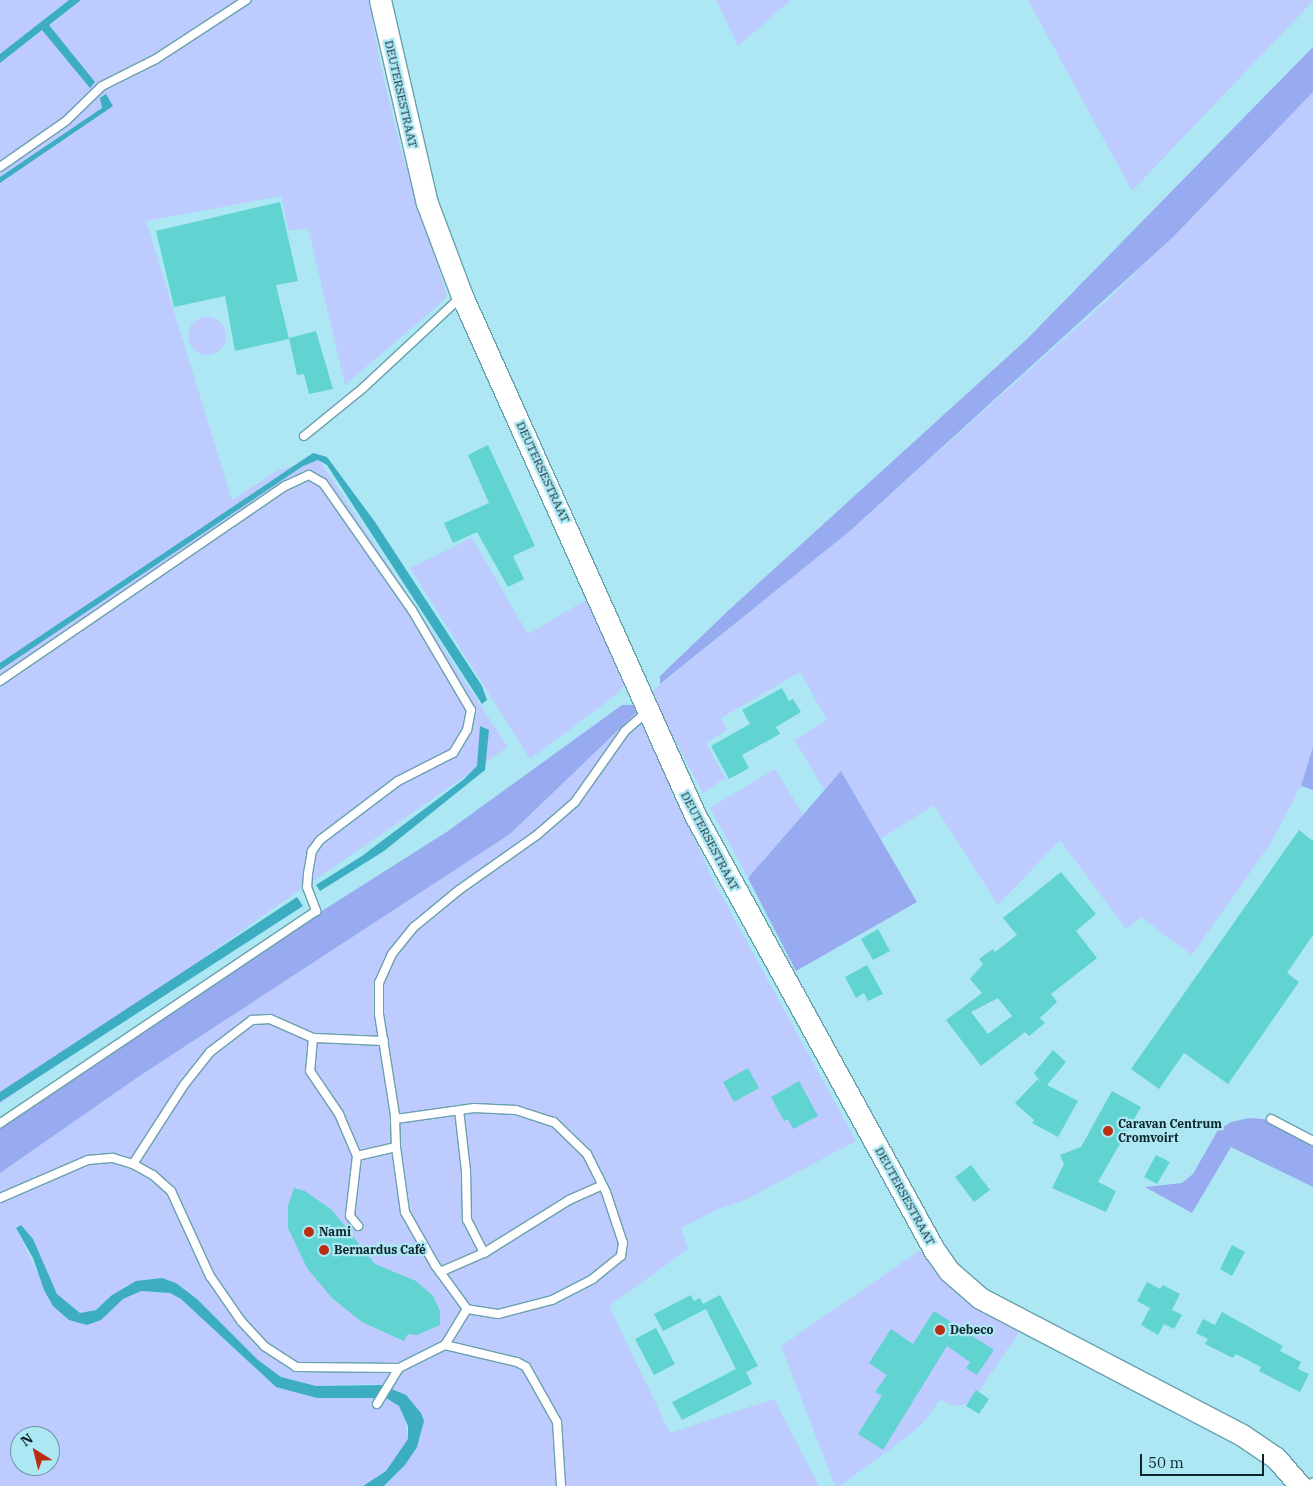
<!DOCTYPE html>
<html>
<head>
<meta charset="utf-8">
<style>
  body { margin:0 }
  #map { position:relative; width:1313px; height:1486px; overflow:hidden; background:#ade7f4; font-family:"IBM Plex Serif",serif }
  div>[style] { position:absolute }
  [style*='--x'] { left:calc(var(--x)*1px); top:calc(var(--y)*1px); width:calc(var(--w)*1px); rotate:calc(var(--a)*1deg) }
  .green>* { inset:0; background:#bdcbff }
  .round { border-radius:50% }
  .forest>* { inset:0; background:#98aaf0 }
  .water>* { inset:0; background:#3dadc2 }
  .building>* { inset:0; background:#61d3d0 }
  .roads { filter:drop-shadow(1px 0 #69a1ad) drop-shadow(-1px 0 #69a1ad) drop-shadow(0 1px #69a1ad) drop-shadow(0 -1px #69a1ad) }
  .lane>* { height:8px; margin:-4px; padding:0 4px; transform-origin:4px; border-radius:4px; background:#fff }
  .secondary>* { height:21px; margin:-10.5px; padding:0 10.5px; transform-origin:10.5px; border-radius:10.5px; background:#fff }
  .dots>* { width:14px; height:14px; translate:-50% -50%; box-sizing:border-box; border:2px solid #ade7f4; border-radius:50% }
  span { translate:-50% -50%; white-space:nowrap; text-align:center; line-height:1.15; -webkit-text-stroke:4.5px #ade7f4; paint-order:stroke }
  .street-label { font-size:12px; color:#0d252a }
  .poi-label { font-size:12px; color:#0d252a; font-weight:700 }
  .left { translate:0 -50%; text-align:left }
  .north { position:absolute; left:10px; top:1426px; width:50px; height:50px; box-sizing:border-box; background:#ade7f4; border:1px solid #6d99a3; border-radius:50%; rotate:324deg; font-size:14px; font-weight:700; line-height:20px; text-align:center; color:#0d252a }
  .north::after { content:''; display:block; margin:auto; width:18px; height:22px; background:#b92d12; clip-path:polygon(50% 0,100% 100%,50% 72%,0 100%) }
  .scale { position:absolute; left:1140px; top:1454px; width:124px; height:22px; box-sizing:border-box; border:2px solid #0d252a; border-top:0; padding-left:6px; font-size:15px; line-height:18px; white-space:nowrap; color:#0d252a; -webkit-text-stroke:4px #ade7f4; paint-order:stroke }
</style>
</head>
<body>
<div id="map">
  <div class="green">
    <i style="clip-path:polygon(0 0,69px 0,0 54px)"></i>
    <i style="clip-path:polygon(81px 0,369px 0,380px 63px,401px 150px,447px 295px,441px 303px,345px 385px,308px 228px,289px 231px,281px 196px,146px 221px,232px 500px,277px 471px,318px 458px,508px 747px,258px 919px,0 1104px,0 63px)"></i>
    <i style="clip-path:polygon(716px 0,791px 0,738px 46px)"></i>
    <i style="clip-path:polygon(1028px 0,1313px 0,1313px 1px,1132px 191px)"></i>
    <i style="clip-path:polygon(1313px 92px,1313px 747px,1301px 786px,1270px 844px,1192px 955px,1141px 917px,1126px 929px,1060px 840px,998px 905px,934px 805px,880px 839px,841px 771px,824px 790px,795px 740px,827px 720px,800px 672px,721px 718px,727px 730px,706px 743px,725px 778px,703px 793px,650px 693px,850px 531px,1112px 296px)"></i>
    <i class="round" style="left:188px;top:317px;width:38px;height:38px"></i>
    <i style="clip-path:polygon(472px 538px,528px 634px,586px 600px,622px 679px,624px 686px,618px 693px,530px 759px,410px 568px)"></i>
    <i style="clip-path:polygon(evenodd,638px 711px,712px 878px,856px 1141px,745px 1200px,716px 1210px,681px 1228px,688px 1249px,609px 1306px,670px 1433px,774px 1399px,819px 1486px,384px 1486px,394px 1478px,421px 1436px,393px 1388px,371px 1384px,316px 1386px,281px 1377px,258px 1360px,197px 1299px,176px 1283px,162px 1278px,127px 1285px,96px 1310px,80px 1313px,57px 1294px,33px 1239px,21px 1225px,16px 1228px,53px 1306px,101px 1320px,123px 1299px,141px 1291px,170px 1293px,181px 1299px,276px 1387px,386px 1398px,399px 1406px,404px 1415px,408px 1439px,386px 1471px,363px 1486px,0 1486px,0 1173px,141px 1075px,510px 834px,638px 711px,20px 1436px,50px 1436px,50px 1466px,20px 1466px,20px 1436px)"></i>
    <i style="clip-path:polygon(775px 769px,803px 814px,748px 878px,710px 808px)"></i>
    <i style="clip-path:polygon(919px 1251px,924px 1253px,960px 1298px,1020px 1331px,977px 1394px,966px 1404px,955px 1406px,940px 1400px,923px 1423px,905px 1438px,840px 1486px,835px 1486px,781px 1346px)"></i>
  </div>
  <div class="forest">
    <i style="clip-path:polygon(1313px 47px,1313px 92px,1173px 237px,850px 531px,660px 684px,660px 676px,730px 609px,1027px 339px)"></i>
    <i style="clip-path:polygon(622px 705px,633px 705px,638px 711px,510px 834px,141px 1075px,0 1173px,0 1128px,281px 937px,448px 831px)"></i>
    <i style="clip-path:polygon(1313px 747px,1313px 790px,1301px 786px)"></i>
    <i style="clip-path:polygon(841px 771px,917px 902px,796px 971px,748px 878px)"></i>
    <i style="clip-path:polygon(1249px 1118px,1264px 1119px,1313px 1144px,1313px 1187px,1231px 1147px,1192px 1213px,1145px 1187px,1182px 1183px,1193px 1174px,1218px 1130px,1231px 1122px)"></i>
  </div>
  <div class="water">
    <i style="clip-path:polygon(69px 0,81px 0,49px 25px,95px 82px,90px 88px,42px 30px,0 63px,0 54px)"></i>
    <i style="clip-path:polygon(106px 94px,113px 106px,0 183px,0 177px,102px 108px,100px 98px)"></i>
    <i style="clip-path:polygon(313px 453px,327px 457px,375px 522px,482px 686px,487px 700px,482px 704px,327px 465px,318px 460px,303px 466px,0 670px,0 663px)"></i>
    <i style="clip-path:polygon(480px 726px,489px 730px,485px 770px,384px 851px,320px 891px,316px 885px,362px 856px,463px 780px,477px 766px)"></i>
    <i style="clip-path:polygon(297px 897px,303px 906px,0 1102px,0 1092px)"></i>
    <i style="clip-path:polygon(21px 1225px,33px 1239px,57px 1294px,80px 1313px,96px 1310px,112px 1295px,136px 1281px,162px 1278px,176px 1283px,197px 1299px,258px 1360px,281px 1377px,316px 1386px,382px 1385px,406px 1395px,421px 1413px,424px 1421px,417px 1447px,405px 1465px,384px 1486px,363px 1486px,386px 1471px,408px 1439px,408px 1426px,399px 1406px,386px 1398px,317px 1398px,276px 1387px,181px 1299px,170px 1293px,141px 1291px,123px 1299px,101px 1320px,87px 1325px,69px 1320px,53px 1306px,44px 1290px,33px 1258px,16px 1228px)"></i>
  </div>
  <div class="building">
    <i style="clip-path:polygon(280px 202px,298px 281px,276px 285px,289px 339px,235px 351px,225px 296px,174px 307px,156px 231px)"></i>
    <i style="clip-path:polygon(316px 331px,333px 389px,309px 394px,304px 374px,297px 375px,289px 338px)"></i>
    <i style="clip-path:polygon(488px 445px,535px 546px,513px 556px,524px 579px,508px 587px,477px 532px,453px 543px,444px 523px,489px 503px,468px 455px)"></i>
    <i style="clip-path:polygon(782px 688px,789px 701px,793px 699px,801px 712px,776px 727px,780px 734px,742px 755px,749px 768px,729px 779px,711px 746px,750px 724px,742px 710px)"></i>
    <i style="clip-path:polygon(1299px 830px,1313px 841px,1313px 935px,1287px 973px,1299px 982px,1228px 1084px,1184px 1053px,1159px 1089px,1131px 1069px)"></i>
    <i style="clip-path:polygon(evenodd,1061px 872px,1096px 914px,1076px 931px,1097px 958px,1051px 994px,1057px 1002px,1040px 1018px,1045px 1023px,1029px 1036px,1025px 1032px,981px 1066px,946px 1020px,982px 993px,970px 979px,983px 964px,979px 959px,993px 949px,995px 952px,1017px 935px,1003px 918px,1061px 872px,998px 998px,1012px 1016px,988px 1034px,971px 1012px,998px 998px)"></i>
    <i style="clip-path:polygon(878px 929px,890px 951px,873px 960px,861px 939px)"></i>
    <i style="clip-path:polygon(867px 965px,883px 994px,868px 1001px,864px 993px,856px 998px,845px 977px)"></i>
    <i style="clip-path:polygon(1053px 1050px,1066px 1062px,1047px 1085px,1078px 1101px,1058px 1137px,1032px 1123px,1034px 1120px,1015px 1103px,1037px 1080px,1040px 1081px,1034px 1073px)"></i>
    <i style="clip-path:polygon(748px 1068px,759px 1088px,734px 1102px,723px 1082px)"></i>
    <i style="clip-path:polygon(799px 1081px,818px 1116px,793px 1129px,788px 1119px,784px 1121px,771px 1097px)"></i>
    <i style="clip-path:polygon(1112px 1091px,1141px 1107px,1098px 1182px,1116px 1191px,1106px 1212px,1052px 1188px,1064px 1164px,1060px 1155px,1081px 1147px)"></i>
    <i style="clip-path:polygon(1156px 1155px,1170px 1162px,1157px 1184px,1144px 1177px)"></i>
    <i style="clip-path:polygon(971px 1165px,990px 1190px,974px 1202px,955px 1177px)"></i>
    <i style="clip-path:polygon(294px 1188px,305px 1191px,332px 1210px,375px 1264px,416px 1281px,433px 1296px,440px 1311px,440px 1325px,417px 1335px,408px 1334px,404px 1341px,362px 1322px,333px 1299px,307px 1268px,288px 1228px,288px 1206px)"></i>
    <i style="clip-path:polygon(1232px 1245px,1245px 1252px,1232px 1276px,1220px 1269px)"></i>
    <i style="clip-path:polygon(1147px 1282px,1160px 1289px,1163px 1285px,1180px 1294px,1172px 1310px,1182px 1315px,1174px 1329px,1164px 1324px,1158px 1335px,1141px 1325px,1150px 1308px,1137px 1301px)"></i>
    <i style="clip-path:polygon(691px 1295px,694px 1301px,700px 1298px,703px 1304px,720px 1295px,758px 1366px,746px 1372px,752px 1384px,682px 1420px,672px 1402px,736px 1369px,706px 1309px,663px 1331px,654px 1314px)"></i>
    <i style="clip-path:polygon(934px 1311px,994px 1350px,977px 1375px,966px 1368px,970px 1362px,947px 1346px,883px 1450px,858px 1434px,882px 1396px,875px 1392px,887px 1375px,869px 1363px,891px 1329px,913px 1344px)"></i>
    <i style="clip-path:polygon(1222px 1312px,1283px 1346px,1280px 1351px,1301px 1362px,1298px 1369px,1309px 1374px,1300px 1392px,1259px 1371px,1261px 1367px,1236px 1354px,1233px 1358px,1205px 1344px,1208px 1339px,1196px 1333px,1203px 1319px,1215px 1325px)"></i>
    <i style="clip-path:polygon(656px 1328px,675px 1364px,654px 1375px,635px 1339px)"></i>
    <i style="clip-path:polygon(976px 1390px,989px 1399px,979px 1414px,966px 1406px)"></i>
  </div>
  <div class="roads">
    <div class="lane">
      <i style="--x:0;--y:167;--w:80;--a:-34.9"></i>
      <i style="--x:66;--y:121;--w:50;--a:-44.2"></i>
      <i style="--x:102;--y:86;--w:60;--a:-26.6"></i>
      <i style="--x:156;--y:59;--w:108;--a:-33.2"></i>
      <i style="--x:304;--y:436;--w:76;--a:-39.1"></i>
      <i style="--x:363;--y:388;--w:134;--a:-42.9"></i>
      <i style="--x:0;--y:681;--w:345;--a:-34.4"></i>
      <i style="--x:285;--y:486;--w:26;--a:-25"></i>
      <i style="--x:309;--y:475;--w:16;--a:30"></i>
      <i style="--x:323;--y:483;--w:155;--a:55"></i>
      <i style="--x:412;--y:610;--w:116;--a:59.5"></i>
      <i style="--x:471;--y:710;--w:20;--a:101"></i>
      <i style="--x:467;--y:730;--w:27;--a:121"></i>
      <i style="--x:453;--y:753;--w:62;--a:153"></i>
      <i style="--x:398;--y:781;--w:98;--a:142.9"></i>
      <i style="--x:320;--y:840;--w:14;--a:126"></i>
      <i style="--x:312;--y:851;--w:23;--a:100"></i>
      <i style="--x:308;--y:874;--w:13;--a:94"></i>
      <i style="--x:307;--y:887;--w:26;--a:69"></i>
      <i style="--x:316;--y:911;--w:381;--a:146.1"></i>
      <i style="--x:313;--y:1038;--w:33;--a:95"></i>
      <i style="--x:310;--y:1071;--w:52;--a:56"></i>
      <i style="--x:339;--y:1114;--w:46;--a:66.8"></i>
      <i style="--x:357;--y:1156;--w:40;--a:-13"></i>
      <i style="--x:396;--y:1119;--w:79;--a:-8"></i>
      <i style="--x:474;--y:1108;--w:42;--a:2.7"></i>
      <i style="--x:516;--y:1110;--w:40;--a:18"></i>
      <i style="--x:554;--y:1122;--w:46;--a:44.1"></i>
      <i style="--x:587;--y:1154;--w:42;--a:63.4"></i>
      <i style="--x:606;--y:1192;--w:54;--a:71.6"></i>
      <i style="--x:623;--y:1243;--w:13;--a:99"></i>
      <i style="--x:621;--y:1256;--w:36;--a:141"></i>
      <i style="--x:593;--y:1279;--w:46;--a:152.9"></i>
      <i style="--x:552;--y:1300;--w:56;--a:165.5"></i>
      <i style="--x:498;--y:1314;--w:31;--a:-171"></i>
      <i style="--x:467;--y:1309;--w:54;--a:-126"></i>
      <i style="--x:435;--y:1265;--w:61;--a:-119.5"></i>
      <i style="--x:405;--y:1212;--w:66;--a:-97.9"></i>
      <i style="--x:396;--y:1147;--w:32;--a:-92"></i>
      <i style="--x:395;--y:1115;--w:102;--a:-99"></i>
      <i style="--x:379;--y:1014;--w:31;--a:-90"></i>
      <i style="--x:379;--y:983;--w:32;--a:-66"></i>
      <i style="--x:392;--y:954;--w:35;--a:-51"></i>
      <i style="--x:414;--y:927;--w:58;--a:-39.4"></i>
      <i style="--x:459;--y:890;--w:95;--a:-35.2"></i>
      <i style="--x:537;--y:835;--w:50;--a:-41"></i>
      <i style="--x:575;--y:802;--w:87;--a:-54.8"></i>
      <i style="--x:625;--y:731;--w:28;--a:-41"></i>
      <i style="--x:1271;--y:1119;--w:47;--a:27.6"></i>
      <i style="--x:357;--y:1156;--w:60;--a:96.7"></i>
      <i style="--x:350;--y:1216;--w:13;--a:51"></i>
      <i style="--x:133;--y:1164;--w:94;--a:-57.2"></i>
      <i style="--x:184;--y:1085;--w:42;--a:-51.8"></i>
      <i style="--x:210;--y:1052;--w:53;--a:-37.3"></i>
      <i style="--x:252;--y:1020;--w:18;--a:-3"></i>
      <i style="--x:270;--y:1019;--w:47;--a:23.8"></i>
      <i style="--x:313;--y:1038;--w:71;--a:2.4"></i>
      <i style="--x:0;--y:1198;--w:96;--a:-23.4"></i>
      <i style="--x:88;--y:1160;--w:25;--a:-5"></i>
      <i style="--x:113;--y:1158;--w:21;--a:17"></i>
      <i style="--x:133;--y:1164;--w:23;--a:29"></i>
      <i style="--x:153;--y:1175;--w:24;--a:42"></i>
      <i style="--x:171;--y:1191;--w:94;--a:65.4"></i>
      <i style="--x:210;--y:1276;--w:55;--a:55.4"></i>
      <i style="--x:241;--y:1321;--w:34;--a:47"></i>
      <i style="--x:264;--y:1346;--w:38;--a:33"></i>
      <i style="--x:296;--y:1367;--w:103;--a:0.6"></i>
      <i style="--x:399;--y:1368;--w:51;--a:-26.6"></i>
      <i style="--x:445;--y:1345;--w:74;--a:13.3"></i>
      <i style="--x:517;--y:1362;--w:10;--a:29"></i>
      <i style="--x:526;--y:1367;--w:63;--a:60.6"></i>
      <i style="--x:557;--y:1422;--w:64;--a:86.4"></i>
      <i style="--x:484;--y:1253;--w:100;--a:-31.9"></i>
      <i style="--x:569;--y:1200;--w:36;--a:-24"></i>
      <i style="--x:440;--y:1272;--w:48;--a:-23.4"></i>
      <i style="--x:484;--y:1253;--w:37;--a:-117"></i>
      <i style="--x:467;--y:1220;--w:49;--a:-91.2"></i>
      <i style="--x:466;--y:1171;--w:61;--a:-96.5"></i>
      <i style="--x:445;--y:1345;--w:42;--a:-58.6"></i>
      <i style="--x:377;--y:1404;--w:42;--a:-58.6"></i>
      <i style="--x:1311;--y:1486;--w:4;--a:-63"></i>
    </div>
    <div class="secondary">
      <i style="--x:380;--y:0;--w:208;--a:77"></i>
      <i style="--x:427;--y:203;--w:99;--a:69.4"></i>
      <i style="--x:462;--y:296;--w:569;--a:65.82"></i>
      <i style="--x:695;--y:815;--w:498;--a:61.2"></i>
      <i style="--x:935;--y:1251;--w:24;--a:55"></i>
      <i style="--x:949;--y:1271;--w:41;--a:41.1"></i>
      <i style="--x:980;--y:1298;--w:296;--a:27.6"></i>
      <i style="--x:1242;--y:1435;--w:41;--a:34.1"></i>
      <i style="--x:1276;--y:1458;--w:37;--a:49"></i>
    </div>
  </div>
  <div class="dots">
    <i style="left:1108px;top:1131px;background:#b92d12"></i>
    <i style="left:309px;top:1232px;background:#b92d12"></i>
    <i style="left:324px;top:1250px;background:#b92d12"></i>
    <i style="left:940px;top:1330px;background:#b92d12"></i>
  </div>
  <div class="street-label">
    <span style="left:401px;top:94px;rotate:77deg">DEUTERSESTRAAT</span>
    <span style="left:543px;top:472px;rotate:65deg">DEUTERSESTRAAT</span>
    <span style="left:710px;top:841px;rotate:62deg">DEUTERSESTRAAT</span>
    <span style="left:905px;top:1196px;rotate:61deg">DEUTERSESTRAAT</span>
  </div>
  <div class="poi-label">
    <span class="left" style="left:1118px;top:1131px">Caravan Centrum<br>Cromvoirt</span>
    <span class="left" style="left:319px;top:1232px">Nami</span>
    <span class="left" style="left:334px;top:1250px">Bernardus Café</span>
    <span class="left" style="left:950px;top:1330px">Debeco</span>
  </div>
  <div class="north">N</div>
  <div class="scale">50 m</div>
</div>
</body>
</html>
